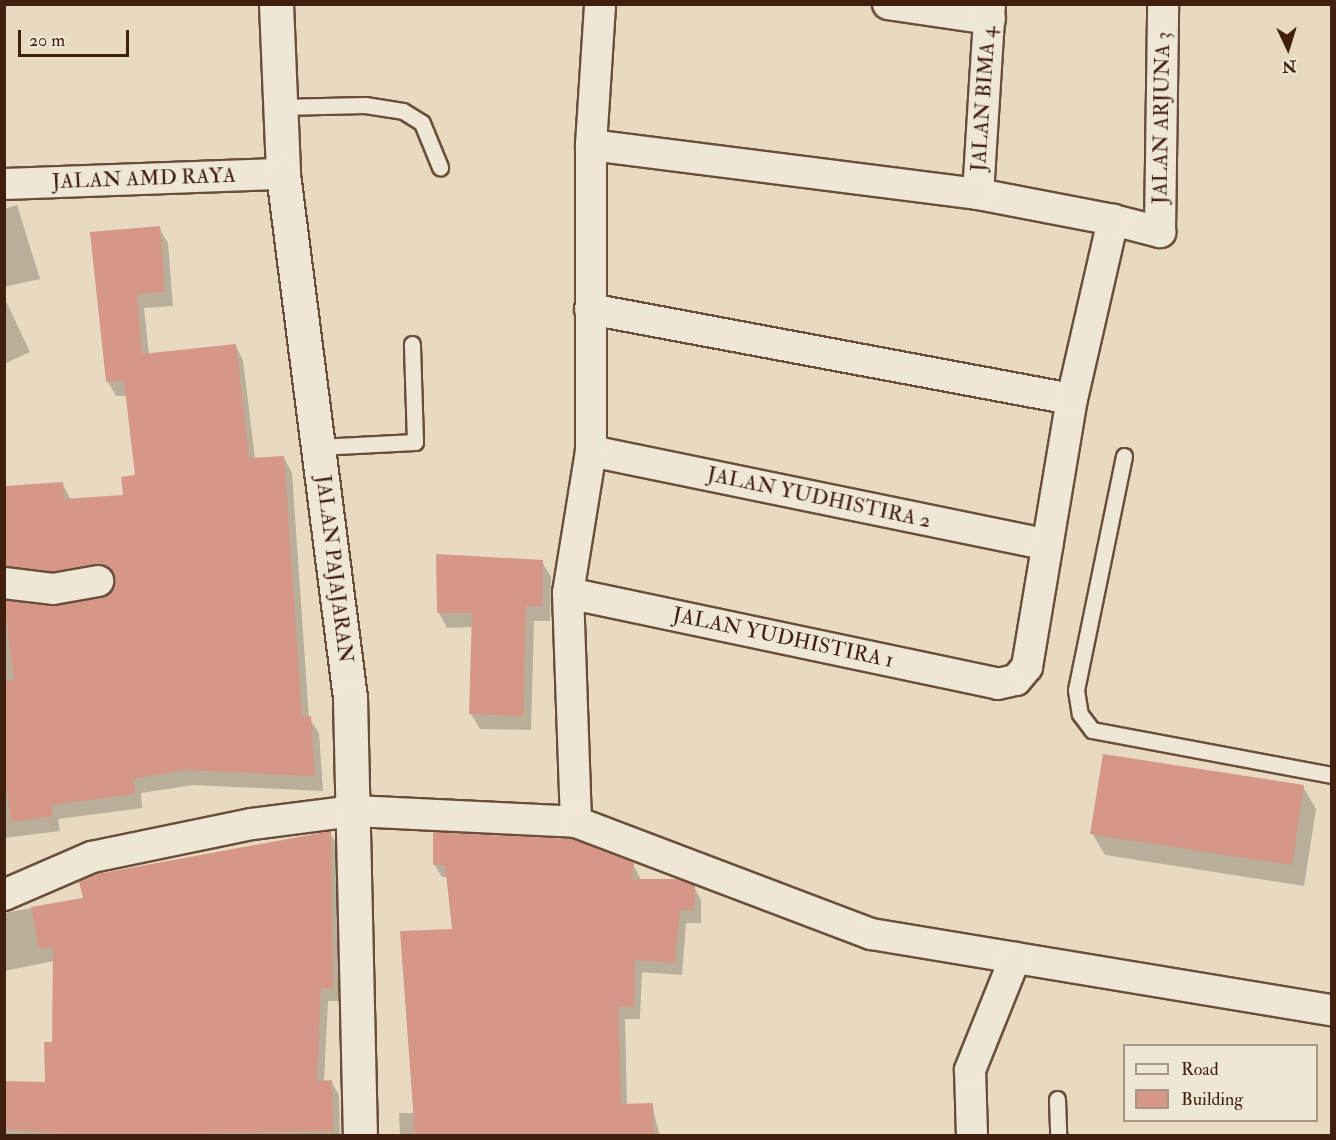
<!DOCTYPE html>
<html>
<head>
<meta charset="utf-8">
<style>
  body { margin:0 }
  #map { position:relative; width:1336px; height:1140px; overflow:hidden; background:#e7dac0; font-family:"IM FELL Double Pica",serif }
  div>[style] { position:absolute }
  [style*='--x'] { left:calc(var(--x)*1px); top:calc(var(--y)*1px); width:calc(var(--w)*1px); rotate:calc(var(--a)*1deg) }
  .shadow>* { inset:0; background:#0003 }
  .building>* { inset:0; background:#d69688 }
  .roads { filter:drop-shadow(2px 0 #6a4e3b) drop-shadow(-2px 0 #6a4e3b) drop-shadow(0 2px #6a4e3b) drop-shadow(0 -2px #6a4e3b) }
  .lane>* { height:15px; margin:-7.5px; padding:0 7.5px; transform-origin:7.5px; border-radius:7.5px; background:#efe7d6 }
  .street>* { height:30px; margin:-15px; padding:0 15px; transform-origin:15px; border-radius:15px; background:#efe7d6 }
  .secondary>* { height:33px; margin:-16.5px; padding:0 16.5px; transform-origin:16.5px; border-radius:16.5px; background:#efe7d6 }
  span { translate:-50% -50%; white-space:nowrap; text-align:center; line-height:1.15; -webkit-text-stroke:4.5px #efe7d6; paint-order:stroke }
  .street-label { font-size:21px; color:#401f0f }
  .frame { position:absolute; inset:0; border:6px solid #401f0f; pointer-events:none }
  .legend { position:absolute; left:1123px; top:1044px; width:195px; height:78px; box-sizing:border-box; background:#efe7d6; border:2px solid #a99786; margin:0; padding:8px 10px; list-style:none; font-size:18px; color:#401f0f }
  .legend li { display:flex; align-items:center; gap:12px; height:30px }
  .legend b { width:30px; border:2px solid #a99786 }
  .north { position:absolute; left:1258px; top:18px; width:60px; height:60px; -webkit-text-stroke:4px #efe7d6; paint-order:stroke; rotate:176deg; font-size:16px; font-weight:700; line-height:24px; text-align:center; color:#401f0f }
  .north::after { content:''; display:block; margin:auto; width:21px; height:27px; background:#401f0f; clip-path:polygon(50% 0,100% 100%,50% 72%,0 100%) }
  .scale { position:absolute; left:18px; top:30px; width:111px; height:27px; box-sizing:border-box; border:3px solid #401f0f; border-top:0; padding-left:8px; font-size:18px; line-height:21px; white-space:nowrap; color:#401f0f; -webkit-text-stroke:4px #efe7d6; paint-order:stroke }
</style>
</head>
<body>
<div id="map">
  <div class="shadow">
    <i style="clip-path:polygon(17px 205px,40px 279px,4px 287px,4px 209px)"></i>
    <i style="clip-path:polygon(159px 228px,168px 243px,173px 306px,144px 308px,149px 355px,235px 345px,243px 360px,255px 459px,284px 458px,292px 473px,309px 718px,319px 733px,323px 791px,193px 785px,141px 793px,142px 808px,58px 819px,60px 831px,4px 838px,4px 602px,51px 608px,102px 599px,116px 587px,113px 580px,62px 586px,4px 583px,4px 487px,62px 483px,71px 500px,124px 496px,136px 477px,127px 396px,116px 396px,108px 382px,92px 233px)"></i>
    <i style="clip-path:polygon(4px 297px,30px 352px,4px 364px)"></i>
    <i style="clip-path:polygon(542px 562px,551px 577px,550px 621px,534px 621px,531px 730px,480px 729px,471px 714px,473px 627px,447px 628px,439px 613px)"></i>
    <i style="clip-path:polygon(1303px 787px,1316px 809px,1304px 886px,1105px 855px,1092px 833px)"></i>
    <i style="clip-path:polygon(330px 833px,338px 846px,340px 1001px,328px 1001px,324px 1082px,331px 1082px,339px 1095px,340px 1136px,4px 1136px,4px 1082px,46px 1084px,54px 1043px,54px 961px,4px 971px,4px 913px,85px 899px)"></i>
    <i style="clip-path:polygon(434px 864px,633px 864px,641px 880px,694px 887px,701px 900px,701px 923px,686px 923px,682px 975px,642px 972px,640px 1019px,625px 1019px,627px 1106px,652px 1105px,660px 1136px,400px 1136px,399px 1113px,415px 1113px,453px 930px,448px 877px,442px 877px)"></i>
  </div>
  <div class="building">
    <i style="clip-path:polygon(160px 226px,165px 292px,137px 294px,142px 354px,236px 344px,249px 458px,284px 456px,302px 717px,311px 716px,315px 776px,184px 770px,133px 779px,135px 794px,51px 805px,53px 816px,12px 822px,4px 777px,4px 681px,14px 680px,4px 600px,51px 606px,101px 598px,110px 594px,115px 579px,103px 565px,53px 572px,4px 566px,4px 486px,63px 482px,64px 499px,123px 495px,121px 477px,135px 475px,124px 381px,106px 382px,90px 232px)"></i>
    <i style="clip-path:polygon(436px 554px,543px 560px,542px 606px,526px 606px,523px 716px,469px 714px,472px 613px,437px 613px)"></i>
    <i style="clip-path:polygon(1103px 754px,1304px 785px,1292px 865px,1090px 834px)"></i>
    <i style="clip-path:polygon(331px 831px,333px 988px,321px 988px,317px 1081px,332px 1080px,333px 1131px,86px 1136px,4px 1129px,4px 1081px,45px 1082px,44px 1042px,52px 1042px,53px 947px,39px 949px,31px 907px,83px 898px,79px 882px,97px 874px)"></i>
    <i style="clip-path:polygon(433px 832px,572px 839px,634px 863px,632px 879px,678px 879px,695px 885px,694px 910px,680px 910px,675px 963px,635px 960px,634px 1007px,618px 1006px,621px 1104px,653px 1103px,654px 1136px,415px 1136px,400px 931px,452px 929px,445px 865px,433px 865px)"></i>
  </div>
  <div class="roads">
    <div class="lane">
      <i style="--x:280;--y:107;--w:85;--a:-1.3"></i>
      <i style="--x:365;--y:105;--w:38;--a:9"></i>
      <i style="--x:403;--y:111;--w:22;--a:32"></i>
      <i style="--x:422;--y:123;--w:48;--a:67.8"></i>
      <i style="--x:318;--y:447;--w:97;--a:-3"></i>
      <i style="--x:415;--y:442;--w:98;--a:-91.8"></i>
      <i style="--x:1124;--y:456;--w:239;--a:101.6"></i>
      <i style="--x:1076;--y:690;--w:24;--a:81"></i>
      <i style="--x:1080;--y:714;--w:20;--a:53"></i>
      <i style="--x:1092;--y:730;--w:244;--a:10.6"></i>
      <i style="--x:1057;--y:1099;--w:37;--a:88"></i>
    </div>
    <div class="street">
      <i style="--x:888;--y:4;--w:103;--a:8.4"></i>
      <i style="--x:4;--y:184;--w:279;--a:-2.1"></i>
      <i style="--x:978;--y:194;--w:190;--a:-86.4"></i>
      <i style="--x:1113;--y:220;--w:49;--a:14.3"></i>
      <i style="--x:1160;--y:232;--w:228;--a:-89.2"></i>
      <i style="--x:590;--y:309;--w:490;--a:10.6"></i>
      <i style="--x:591;--y:451;--w:466;--a:11.6"></i>
      <i style="--x:4;--y:583;--w:49;--a:7"></i>
      <i style="--x:53;--y:589;--w:46;--a:-10.1"></i>
      <i style="--x:568;--y:593;--w:440;--a:11.9"></i>
      <i style="--x:998;--y:684;--w:18;--a:-13"></i>
      <i style="--x:1016;--y:680;--w:17;--a:-50"></i>
      <i style="--x:1027;--y:667;--w:272;--a:-80.5"></i>
      <i style="--x:1072;--y:399;--w:184;--a:-77.1"></i>
      <i style="--x:1113;--y:220;--w:137;--a:-169.1"></i>
      <i style="--x:978;--y:194;--w:390;--a:-172.8"></i>
      <i style="--x:576;--y:822;--w:229;--a:-92"></i>
      <i style="--x:568;--y:593;--w:144;--a:-80.8"></i>
      <i style="--x:591;--y:451;--w:306;--a:-90"></i>
      <i style="--x:591;--y:145;--w:141;--a:-86.3"></i>
      <i style="--x:4;--y:895;--w:96;--a:-23.4"></i>
      <i style="--x:92;--y:857;--w:163;--a:-11.7"></i>
      <i style="--x:252;--y:824;--w:103;--a:-7.3"></i>
      <i style="--x:354;--y:811;--w:222;--a:2.8"></i>
      <i style="--x:576;--y:822;--w:316;--a:20.8"></i>
      <i style="--x:871;--y:934;--w:467;--a:9.4"></i>
      <i style="--x:972;--y:1136;--w:66;--a:-91.7"></i>
      <i style="--x:970;--y:1070;--w:121;--a:-68.1"></i>
    </div>
    <div class="secondary">
      <i style="--x:276;--y:4;--w:170;--a:87.6"></i>
      <i style="--x:283;--y:174;--w:528;--a:82.71"></i>
      <i style="--x:350;--y:698;--w:438;--a:88.7"></i>
    </div>
  </div>
  <div class="street-label">
    <span style="left:984px;top:99px;rotate:-86deg">JALAN BIMA 4</span>
    <span style="left:1162px;top:118px;rotate:-89deg">JALAN ARJUNA 3</span>
    <span style="left:144px;top:179px;rotate:-2deg">JALAN AMD RAYA</span>
    <span style="left:819px;top:498px;rotate:12deg">JALAN YUDHISTIRA 2</span>
    <span style="left:334px;top:569px;rotate:83deg">JALAN PAJAJARAN</span>
    <span style="left:783px;top:638px;rotate:12deg">JALAN YUDHISTIRA 1</span>
  </div>
  <div class="frame"></div>
  <ul class="legend">
  <li><b style="height:8px;background:#efe7d6"></b>Road</li>
  <li><b style="height:16px;background:#d69688"></b>Building</li>
  </ul>
  <div class="north">N</div>
  <div class="scale">20 m</div>
</div>
</body>
</html>
